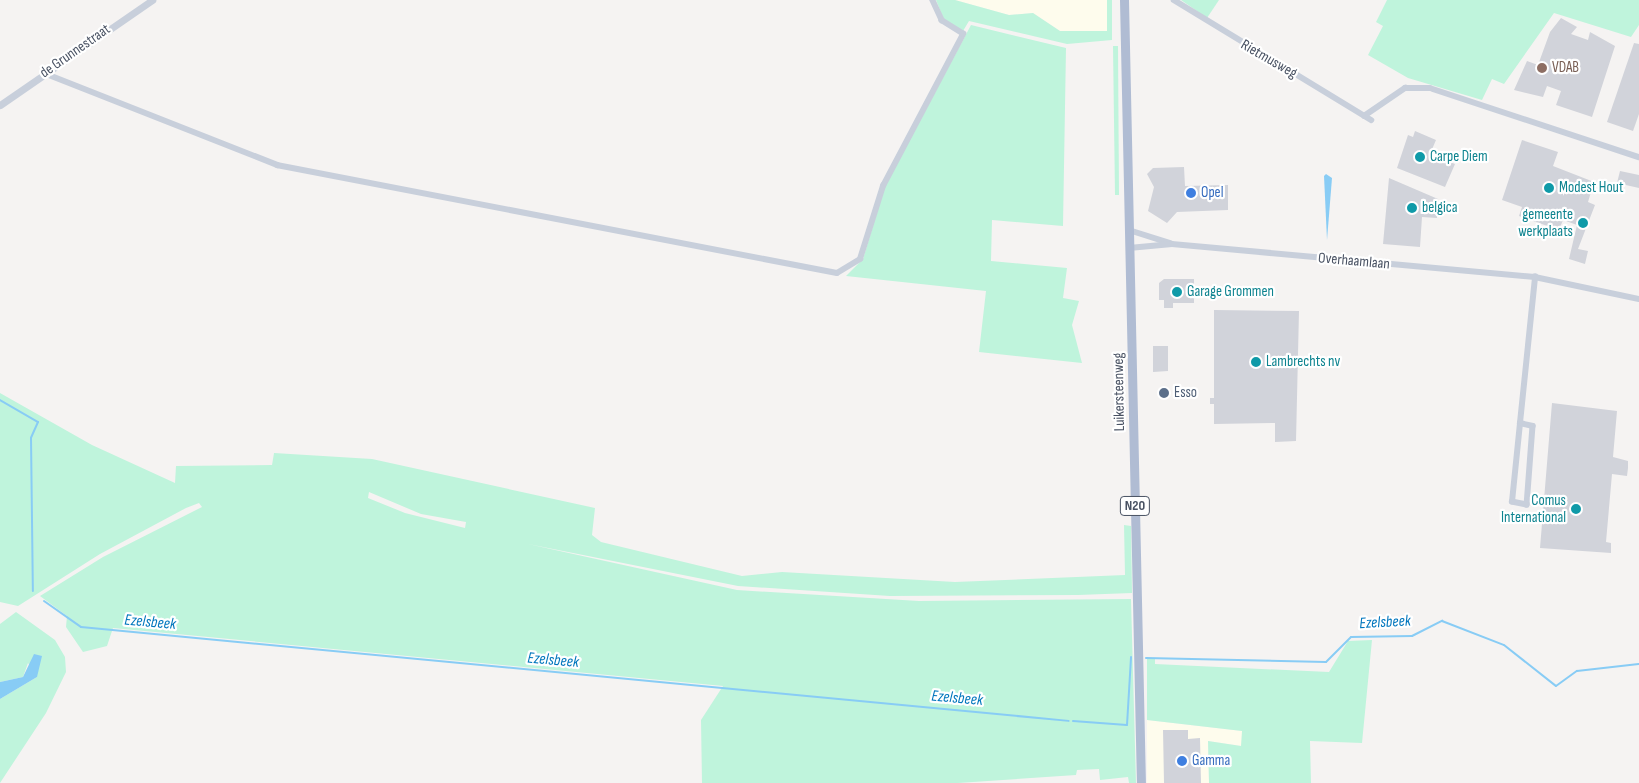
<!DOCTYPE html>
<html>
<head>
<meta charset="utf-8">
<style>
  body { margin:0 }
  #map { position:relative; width:1639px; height:783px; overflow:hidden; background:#f5f3f2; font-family:"Sofia Sans Condensed",sans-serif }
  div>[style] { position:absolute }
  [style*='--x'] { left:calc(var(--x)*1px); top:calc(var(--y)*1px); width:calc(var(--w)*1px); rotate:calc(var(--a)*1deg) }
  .commercial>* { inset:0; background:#fefced }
  .green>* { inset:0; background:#bff4dc }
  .water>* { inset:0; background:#88ccf5 }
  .stream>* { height:2px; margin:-1px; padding:0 1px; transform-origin:1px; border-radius:1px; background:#88ccf5 }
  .building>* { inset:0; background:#d1d3da }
  .minor>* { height:5.5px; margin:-2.75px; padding:0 2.75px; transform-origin:2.75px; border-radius:2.75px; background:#c8cfdb }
  .tertiary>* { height:7px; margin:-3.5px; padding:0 3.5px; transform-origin:3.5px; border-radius:3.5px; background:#c8cfdb }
  .primary>* { height:9px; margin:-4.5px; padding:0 4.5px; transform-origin:4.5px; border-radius:4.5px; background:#b0bcd3 }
  .dots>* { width:14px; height:14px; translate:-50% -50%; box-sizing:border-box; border:2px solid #fff; border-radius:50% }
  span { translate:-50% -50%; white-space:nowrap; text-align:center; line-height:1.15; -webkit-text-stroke:4.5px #fff; paint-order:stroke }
  .shield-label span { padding:1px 4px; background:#fff; border:1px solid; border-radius:4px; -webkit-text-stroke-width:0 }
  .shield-label { font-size:14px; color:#485162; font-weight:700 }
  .street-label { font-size:15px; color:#485162 }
  .education-label { font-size:15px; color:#785e54 }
  .left { translate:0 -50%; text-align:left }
  .culture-label { font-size:15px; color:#0d838f }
  .right { translate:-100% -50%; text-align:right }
  .shop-label { font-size:15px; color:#366cbe }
  .service-label { font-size:15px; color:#4e5e75 }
  .water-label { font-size:16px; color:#0076bd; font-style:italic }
</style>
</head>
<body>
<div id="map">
  <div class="commercial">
    <i style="clip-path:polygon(955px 0,1107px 0,1107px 31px,1060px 31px,1033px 13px,1009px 15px)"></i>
    <i style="clip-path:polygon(1147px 720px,1242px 731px,1242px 746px,1208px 741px,1209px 783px,1147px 783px)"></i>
  </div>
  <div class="green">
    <i style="clip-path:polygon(936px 0,955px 0,1009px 15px,1033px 13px,1060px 31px,1107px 31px,1107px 0,1112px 0,1112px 40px,1067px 44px,969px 21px,963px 31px,944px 20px)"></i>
    <i style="clip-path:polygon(1181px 0,1219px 0,1207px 18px)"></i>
    <i style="clip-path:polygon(1387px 0,1639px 0,1639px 25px,1631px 37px,1554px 13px,1504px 84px,1492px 79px,1482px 100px,1408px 78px,1368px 55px,1383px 26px,1376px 22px)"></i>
    <i style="clip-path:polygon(971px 25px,1066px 48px,1063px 226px,992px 220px,991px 261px,1067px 268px,1063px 298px,1079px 301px,1072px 325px,1082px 363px,979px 352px,986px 291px,846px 276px,863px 259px,885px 186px)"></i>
    <i style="clip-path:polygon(1113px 46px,1118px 46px,1119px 195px,1115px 195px)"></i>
    <i style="clip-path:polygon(evenodd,0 393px,92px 445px,175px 483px,176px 466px,272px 465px,274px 453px,372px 459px,595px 508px,592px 535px,601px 542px,742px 576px,782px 572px,955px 582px,1125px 575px,1124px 525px,1131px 526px,1132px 593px,1078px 595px,890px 596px,738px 586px,528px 544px,737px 590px,919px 601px,1131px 599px,1136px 783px,1129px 783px,1128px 777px,1100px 780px,1099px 769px,1077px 770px,1076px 775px,958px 783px,702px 783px,701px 720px,723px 686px,113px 628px,107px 646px,83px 652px,66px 627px,67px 616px,40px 596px,103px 557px,202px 507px,199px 503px,186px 508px,100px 554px,18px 606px,0 602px,0 393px,369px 492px,421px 514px,466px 522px,465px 528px,405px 513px,368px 498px,369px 492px)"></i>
    <i style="clip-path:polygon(16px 612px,55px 640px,65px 657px,66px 672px,46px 713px,0 783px,0 699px,37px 677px,28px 663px,23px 677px,0 682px,0 624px)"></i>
    <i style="clip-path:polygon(1372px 640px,1362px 743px,1310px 741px,1311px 783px,1209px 783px,1208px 741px,1241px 746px,1242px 731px,1147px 720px,1147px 659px,1155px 659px,1155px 664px,1329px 672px,1348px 641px)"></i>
  </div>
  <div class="water">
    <i style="clip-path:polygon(1326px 174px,1332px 178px,1327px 240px,1324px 176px)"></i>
    <i style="clip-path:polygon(34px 654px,42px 656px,37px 677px,0 699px,0 682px,23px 677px)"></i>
  </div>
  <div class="stream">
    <i style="--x:0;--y:400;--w:44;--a:30.1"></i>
    <i style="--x:38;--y:422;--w:17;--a:114"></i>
    <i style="--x:31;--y:438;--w:153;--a:89.3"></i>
    <i style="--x:44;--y:601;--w:45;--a:35.1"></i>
    <i style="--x:81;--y:627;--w:992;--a:5.43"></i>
    <i style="--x:1146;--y:658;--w:180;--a:1.3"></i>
    <i style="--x:1326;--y:662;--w:35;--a:-45"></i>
    <i style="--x:1351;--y:637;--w:61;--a:-0.9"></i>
    <i style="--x:1412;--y:636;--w:34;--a:-27"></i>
    <i style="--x:1442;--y:621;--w:66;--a:21.2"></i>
    <i style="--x:1504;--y:645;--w:66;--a:38.3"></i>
    <i style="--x:1556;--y:686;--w:26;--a:-36"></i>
    <i style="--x:1577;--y:671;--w:62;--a:-6.4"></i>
    <i style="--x:1073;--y:721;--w:54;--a:4.2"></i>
    <i style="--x:1127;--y:725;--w:68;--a:-86.6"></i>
  </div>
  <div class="building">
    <i style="clip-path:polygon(1561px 18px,1577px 27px,1571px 34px,1588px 40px,1590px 32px,1615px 46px,1592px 117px,1556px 105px,1561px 91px,1547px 86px,1543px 97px,1514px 90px,1527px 61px,1538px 65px,1550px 32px)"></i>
    <i style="clip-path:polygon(1634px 43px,1639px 44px,1639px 114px,1633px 131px,1607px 122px)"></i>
    <i style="clip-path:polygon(1415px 131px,1436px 140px,1430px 154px,1455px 164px,1445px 187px,1397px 168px,1408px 135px,1413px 137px)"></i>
    <i style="clip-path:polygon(1522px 140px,1558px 152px,1553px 166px,1594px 182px,1588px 202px,1595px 205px,1578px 249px,1588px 251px,1585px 264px,1569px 259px,1577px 225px,1563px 220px,1559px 230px,1519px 216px,1522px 207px,1502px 200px)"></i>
    <i style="clip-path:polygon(1184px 167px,1185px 186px,1228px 185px,1228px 210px,1177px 212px,1167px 223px,1148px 211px,1154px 187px,1147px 174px,1153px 168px)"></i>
    <i style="clip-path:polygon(1620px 171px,1639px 175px,1639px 188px,1617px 183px)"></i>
    <i style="clip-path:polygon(1389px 178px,1438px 199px,1437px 218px,1422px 217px,1420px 247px,1383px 244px)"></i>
    <i style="clip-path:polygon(1164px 279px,1194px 279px,1194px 303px,1173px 303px,1173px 308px,1164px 308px,1164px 300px,1159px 300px,1159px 283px)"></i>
    <i style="clip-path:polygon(1214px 310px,1299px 311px,1296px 441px,1275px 442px,1275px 423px,1214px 424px,1214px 404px,1210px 404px,1210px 398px,1214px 398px)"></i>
    <i style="clip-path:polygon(1153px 346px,1168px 346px,1168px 371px,1153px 372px)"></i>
    <i style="clip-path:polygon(1552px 403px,1617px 411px,1613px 457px,1628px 461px,1628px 468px,1627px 476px,1612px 474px,1606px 542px,1611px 543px,1611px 553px,1540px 548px)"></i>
    <i style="clip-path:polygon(1163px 730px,1188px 730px,1188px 739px,1200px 738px,1201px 783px,1164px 783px)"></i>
  </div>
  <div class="minor">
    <i style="--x:1174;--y:0;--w:231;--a:31.3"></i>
    <i style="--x:44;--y:73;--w:251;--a:21.5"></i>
    <i style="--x:277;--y:165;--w:570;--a:10.92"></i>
    <i style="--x:837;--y:273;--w:27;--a:-31"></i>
    <i style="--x:860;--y:259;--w:77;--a:-72.5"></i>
    <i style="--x:883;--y:186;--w:172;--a:-62.2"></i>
    <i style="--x:963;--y:34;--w:25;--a:-148"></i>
    <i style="--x:942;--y:21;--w:23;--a:-115"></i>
    <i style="--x:1433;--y:89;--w:217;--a:18.3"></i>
    <i style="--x:1364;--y:116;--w:50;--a:-34.3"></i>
    <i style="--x:1405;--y:88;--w:25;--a:0"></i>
    <i style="--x:1129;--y:230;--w:43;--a:17.6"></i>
    <i style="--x:1129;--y:248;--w:43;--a:-5.3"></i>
    <i style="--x:1172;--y:244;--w:364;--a:5.2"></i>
    <i style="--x:1535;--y:277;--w:106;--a:11.9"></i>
    <i style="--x:1520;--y:423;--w:13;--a:13"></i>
    <i style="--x:1533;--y:426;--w:79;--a:94.3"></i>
    <i style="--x:1527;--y:505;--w:15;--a:-169"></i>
    <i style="--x:1512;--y:502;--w:79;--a:-84.2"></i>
    <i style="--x:1520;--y:423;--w:147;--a:-84.1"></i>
  </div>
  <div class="tertiary">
    <i style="--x:0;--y:105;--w:185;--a:-34.6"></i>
  </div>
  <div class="primary">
    <i style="--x:1124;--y:0;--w:783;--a:88.76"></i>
  </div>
  <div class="dots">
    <i style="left:1542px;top:68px;background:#8d6e63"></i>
    <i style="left:1420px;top:157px;background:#0f9aa8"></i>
    <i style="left:1549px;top:188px;background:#0f9aa8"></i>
    <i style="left:1191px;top:193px;background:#3f7fe0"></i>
    <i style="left:1412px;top:208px;background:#0f9aa8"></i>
    <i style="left:1583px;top:223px;background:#0f9aa8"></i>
    <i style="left:1177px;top:292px;background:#0f9aa8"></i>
    <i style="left:1256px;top:362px;background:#0f9aa8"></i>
    <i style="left:1164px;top:393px;background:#5c6f8a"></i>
    <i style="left:1576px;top:509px;background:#0f9aa8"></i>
    <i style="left:1182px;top:761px;background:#3f7fe0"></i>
  </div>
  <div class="shield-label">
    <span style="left:1135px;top:506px">N20</span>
  </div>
  <div class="street-label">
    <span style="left:75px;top:51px;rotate:-35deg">de Grunnestraat</span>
    <span style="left:1269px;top:59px;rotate:30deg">Rietmusweg</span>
    <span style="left:1354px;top:261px;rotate:5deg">Overhaamlaan</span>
    <span style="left:1119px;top:392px;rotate:-91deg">Luikersteenweg</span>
  </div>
  <div class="education-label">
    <span class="left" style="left:1552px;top:68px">VDAB</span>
  </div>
  <div class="culture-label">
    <span class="left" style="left:1430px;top:157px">Carpe Diem</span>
    <span class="left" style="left:1559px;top:188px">Modest Hout</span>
    <span class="left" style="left:1422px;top:208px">belgica</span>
    <span class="right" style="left:1573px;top:223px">gemeente<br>werkplaats</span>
    <span class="left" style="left:1187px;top:292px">Garage Grommen</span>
    <span class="left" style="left:1266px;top:362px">Lambrechts nv</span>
    <span class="right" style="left:1566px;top:509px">Comus<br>International</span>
  </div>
  <div class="shop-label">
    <span class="left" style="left:1201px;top:193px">Opel</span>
    <span class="left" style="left:1192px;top:761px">Gamma</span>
  </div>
  <div class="service-label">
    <span class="left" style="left:1174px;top:393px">Esso</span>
  </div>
  <div class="water-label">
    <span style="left:150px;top:623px;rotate:5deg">Ezelsbeek</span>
    <span style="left:1385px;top:623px;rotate:-3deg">Ezelsbeek</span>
    <span style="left:553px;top:661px;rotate:5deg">Ezelsbeek</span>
    <span style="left:957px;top:699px;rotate:5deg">Ezelsbeek</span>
  </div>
</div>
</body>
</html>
